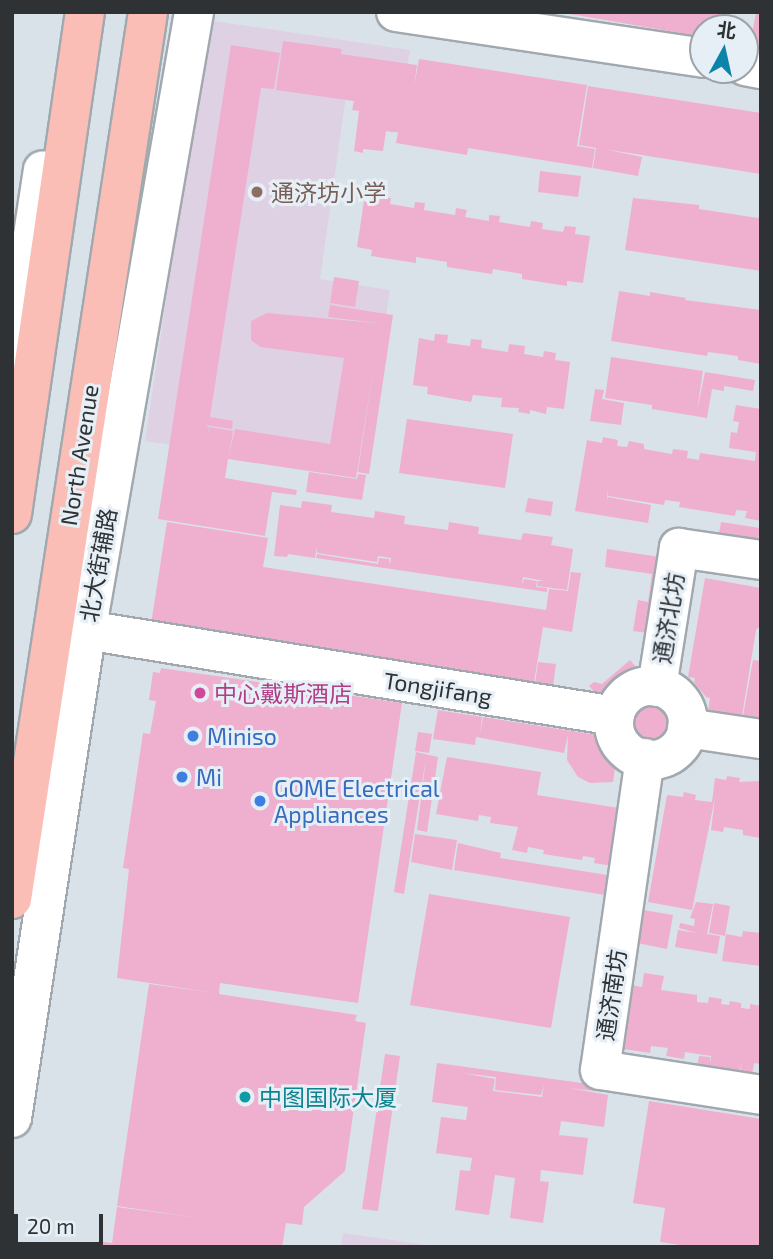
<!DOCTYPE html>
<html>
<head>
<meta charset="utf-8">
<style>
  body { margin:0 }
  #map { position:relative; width:773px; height:1259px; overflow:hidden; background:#dae2e9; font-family:"Exo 2","Noto Sans SC",sans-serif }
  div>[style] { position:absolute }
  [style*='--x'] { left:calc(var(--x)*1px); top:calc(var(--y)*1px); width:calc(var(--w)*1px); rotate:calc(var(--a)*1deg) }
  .education>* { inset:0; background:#dfd1e4 }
  .building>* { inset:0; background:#efafcf }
  .roads { filter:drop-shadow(2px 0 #a1a9af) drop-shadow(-2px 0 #a1a9af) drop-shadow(0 2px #a1a9af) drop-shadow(0 -2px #a1a9af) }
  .minor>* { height:38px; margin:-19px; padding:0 19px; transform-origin:19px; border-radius:19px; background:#fff }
  .minor>.ring { margin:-19px; padding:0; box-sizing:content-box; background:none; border:38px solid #fff; border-radius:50% }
  .major>* { height:38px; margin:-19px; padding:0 19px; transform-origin:19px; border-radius:19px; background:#fabeb6 }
  .dots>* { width:19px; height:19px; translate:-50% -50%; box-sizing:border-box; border:4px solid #e7eff6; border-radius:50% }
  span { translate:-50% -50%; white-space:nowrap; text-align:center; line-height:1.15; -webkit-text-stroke:6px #e7eff6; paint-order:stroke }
  .education-label { font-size:23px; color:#785e54 }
  .left { translate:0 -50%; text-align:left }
  .street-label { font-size:23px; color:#2e3234 }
  .hotel-label { font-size:23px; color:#b23c85 }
  .shop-label { font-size:23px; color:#366cbe }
  .culture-label { font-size:23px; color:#0d838f }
  .frame { position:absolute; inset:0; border:14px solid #2e3234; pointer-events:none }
  .north { position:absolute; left:689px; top:14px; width:70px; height:70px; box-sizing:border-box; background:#e7eff6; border:2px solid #9da3a8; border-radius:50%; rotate:8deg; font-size:19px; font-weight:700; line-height:28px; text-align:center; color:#2e3234 }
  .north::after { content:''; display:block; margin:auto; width:24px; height:32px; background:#0a85a9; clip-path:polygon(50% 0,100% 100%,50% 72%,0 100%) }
  .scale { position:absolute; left:14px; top:1214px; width:89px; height:32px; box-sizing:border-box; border:4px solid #2e3234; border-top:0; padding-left:9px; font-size:21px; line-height:24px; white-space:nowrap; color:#2e3234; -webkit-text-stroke:5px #e7eff6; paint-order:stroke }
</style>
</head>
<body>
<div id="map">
  <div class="education">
    <i style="clip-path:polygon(208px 20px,410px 50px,402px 104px,346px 96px,320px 279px,390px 290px,363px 473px,145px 441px)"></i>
    <i style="clip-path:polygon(343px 1233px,440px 1247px,341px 1247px)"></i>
  </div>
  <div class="building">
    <i style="clip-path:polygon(559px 12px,712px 12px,721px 14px,719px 28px,703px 28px,703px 37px)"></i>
    <i style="clip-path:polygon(756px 12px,761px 12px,761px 45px,745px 42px,745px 28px,753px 29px)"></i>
    <i style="clip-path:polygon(283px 41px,342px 49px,341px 54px,417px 65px,414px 87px,419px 59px,587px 85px,577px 146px,595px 149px,592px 168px,468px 148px,467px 155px,396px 143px,398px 132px,392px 132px,394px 119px,392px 132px,386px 131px,383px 151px,363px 149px,363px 153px,354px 151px,359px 111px,352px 110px,354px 101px,276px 90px)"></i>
    <i style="clip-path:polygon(231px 45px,280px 53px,274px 89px,261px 88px,210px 417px,233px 421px,232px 429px,205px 425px,209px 427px,208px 433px,210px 427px,233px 431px,229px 456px,235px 429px,330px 444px,344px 358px,260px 347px,251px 340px,251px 321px,267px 313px,385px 324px,328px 317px,330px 305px,393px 315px,369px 474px,358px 472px,374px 365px,356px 478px,228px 459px,225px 478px,297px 490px,296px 495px,272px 492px,265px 536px,158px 519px)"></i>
    <i style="clip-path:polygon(588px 86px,761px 113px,761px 174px,604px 149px,642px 157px,638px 176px,593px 168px,596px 148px,579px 145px)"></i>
    <i style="clip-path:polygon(540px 171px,581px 176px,578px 197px,538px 192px)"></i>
    <i style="clip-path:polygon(380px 197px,391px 198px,390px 204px,414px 208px,415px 202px,425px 203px,424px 210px,455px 215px,456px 208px,467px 210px,465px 217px,489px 221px,489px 215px,500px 216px,499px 222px,530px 227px,531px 221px,543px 223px,542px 229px,563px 232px,565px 226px,576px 227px,575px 234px,590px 236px,583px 283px,567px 281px,567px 286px,522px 279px,522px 274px,493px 269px,492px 274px,447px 267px,447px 262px,416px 257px,416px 263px,371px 256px,372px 250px,357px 247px,364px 201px,379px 204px)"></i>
    <i style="clip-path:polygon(633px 198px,699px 205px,699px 209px,758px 218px,761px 212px,761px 271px,625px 250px)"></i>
    <i style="clip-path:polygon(334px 277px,359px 281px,355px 307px,330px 303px)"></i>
    <i style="clip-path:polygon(619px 291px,650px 296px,650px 292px,686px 298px,685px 300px,761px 310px,761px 364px,738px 360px,738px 356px,708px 352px,707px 356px,611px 341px)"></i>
    <i style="clip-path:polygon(435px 334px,448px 335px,447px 343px,470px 346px,471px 339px,482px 340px,481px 348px,508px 352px,509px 344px,525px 346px,524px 354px,543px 357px,544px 351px,556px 353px,555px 360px,570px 362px,564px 409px,547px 407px,546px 414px,530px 410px,530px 414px,518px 412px,519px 408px,501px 407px,502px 398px,473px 395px,471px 402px,427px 394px,428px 387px,413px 385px,419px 338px,434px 341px)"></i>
    <i style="clip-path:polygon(611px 357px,703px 371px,697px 411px,705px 372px,755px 380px,753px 391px,724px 386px,724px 391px,712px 389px,707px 418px,652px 409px,652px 405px,605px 398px)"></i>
    <i style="clip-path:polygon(595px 389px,604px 390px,602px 399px,624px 403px,621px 425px,590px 421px)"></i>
    <i style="clip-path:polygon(736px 405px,761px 409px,761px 521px,745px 518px,747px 511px,736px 510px,735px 516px,679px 507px,680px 502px,665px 500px,664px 505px,608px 496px,608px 490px,607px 500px,608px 497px,651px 505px,648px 523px,575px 511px,587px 440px,602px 443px,603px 437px,618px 440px,617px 446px,627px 447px,629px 441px,644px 444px,644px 449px,672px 454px,673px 449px,688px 451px,687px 458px,699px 460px,700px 453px,755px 461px,756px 452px,729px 448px,731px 432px,737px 433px,739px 422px,733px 421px)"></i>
    <i style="clip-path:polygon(407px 419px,513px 434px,505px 488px,399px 473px)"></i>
    <i style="clip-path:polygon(309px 472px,357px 479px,358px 474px,366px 475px,362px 500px,306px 492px)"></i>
    <i style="clip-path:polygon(528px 498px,553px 502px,551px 516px,525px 512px)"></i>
    <i style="clip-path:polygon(302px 501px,332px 505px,331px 512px,374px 518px,375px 511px,405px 516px,404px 524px,448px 530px,449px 522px,479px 527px,478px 534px,521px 540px,523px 533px,553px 537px,551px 545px,573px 549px,567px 590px,537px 586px,538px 581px,544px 581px,523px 577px,522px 585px,524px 579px,537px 581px,536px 587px,547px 588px,547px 592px,316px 558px,317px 554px,378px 564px,379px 558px,389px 559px,390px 565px,391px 558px,378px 556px,377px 562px,317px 553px,317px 547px,315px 558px,288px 554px,287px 557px,274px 556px,280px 505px,301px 508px)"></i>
    <i style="clip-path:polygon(167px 522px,268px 538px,263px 567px,546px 610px,549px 589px,568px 591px,571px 572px,581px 573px,572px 632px,543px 627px,534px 682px,151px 624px)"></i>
    <i style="clip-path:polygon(721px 522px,760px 528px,758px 540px,719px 534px)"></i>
    <i style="clip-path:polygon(607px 549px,673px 559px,662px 635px,633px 631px,638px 600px,648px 602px,652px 574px,605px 567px)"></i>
    <i style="clip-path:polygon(705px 578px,761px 588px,761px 625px,756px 630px,742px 716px,708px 711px,710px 698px,706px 697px,694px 682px,695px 678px,688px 677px)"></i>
    <i style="clip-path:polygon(630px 660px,644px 676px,612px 703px,604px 703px,589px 686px,594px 682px,602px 684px)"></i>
    <i style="clip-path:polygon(753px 660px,761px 661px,761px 719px,743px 716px)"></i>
    <i style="clip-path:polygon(538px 662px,556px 664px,552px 693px,534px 691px)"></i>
    <i style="clip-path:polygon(161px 668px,402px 703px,358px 1003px,220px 983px,219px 994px,357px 1015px,355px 1021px,366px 1023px,345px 1171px,304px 1207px,302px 1225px,286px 1223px,282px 1247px,97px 1247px,98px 1241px,112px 1243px,117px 1207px,199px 1218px,117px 1206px,149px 984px,215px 993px,117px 978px,129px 869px,123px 868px,143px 733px,150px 734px,156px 701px,149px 700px,153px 672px,160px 673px)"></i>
    <i style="clip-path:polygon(635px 704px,671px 709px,666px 741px,631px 736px)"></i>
    <i style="clip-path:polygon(438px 710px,482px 717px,480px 734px,483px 717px,597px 735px,602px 737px,616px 762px,613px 782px,590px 783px,578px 777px,567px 760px,568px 735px,564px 753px,476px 737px,475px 745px,433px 739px)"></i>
    <i style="clip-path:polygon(418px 732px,432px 734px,429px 753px,415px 751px)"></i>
    <i style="clip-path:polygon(416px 752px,438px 757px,427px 832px,417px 830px,426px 758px,404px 894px,394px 892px)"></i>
    <i style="clip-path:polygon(447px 757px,541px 772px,537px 795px,619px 808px,611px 857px,613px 857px,612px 866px,594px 863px,595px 858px,583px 856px,582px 860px,543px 854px,544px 850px,528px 847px,527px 853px,512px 850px,518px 827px,490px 823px,491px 817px,479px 815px,478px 821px,436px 814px)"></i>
    <i style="clip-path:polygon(727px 776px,740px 778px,739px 782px,761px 781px,761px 838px,743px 835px,743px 830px,724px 827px,723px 832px,711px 830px,715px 798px,692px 910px,648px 902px,667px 795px,683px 797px,684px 792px,696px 795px,695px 800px,712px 802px,715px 778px,726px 780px)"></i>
    <i style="clip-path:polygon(415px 834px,457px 840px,452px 870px,411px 862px)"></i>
    <i style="clip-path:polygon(458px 843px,501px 853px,500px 858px,620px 877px,617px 897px,454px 870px)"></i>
    <i style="clip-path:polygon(429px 894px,570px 917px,551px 1028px,410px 1005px)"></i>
    <i style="clip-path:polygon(696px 902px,713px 904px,707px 934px,720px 936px,717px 954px,675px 947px,678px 930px,697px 933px,679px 928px,680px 923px,694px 926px,695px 919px,690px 918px)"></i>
    <i style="clip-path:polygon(714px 903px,730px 906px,725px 936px,709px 933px)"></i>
    <i style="clip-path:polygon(643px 910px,673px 915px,667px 949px,637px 943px)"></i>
    <i style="clip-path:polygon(743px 931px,761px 933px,761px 966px,722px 961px,726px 934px,742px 937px)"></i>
    <i style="clip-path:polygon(644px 973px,664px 976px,661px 990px,697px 995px,697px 1002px,708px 1003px,709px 997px,722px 999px,721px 1004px,729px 1005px,730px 1001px,741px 1003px,741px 1008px,750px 1009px,750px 1004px,761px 1006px,761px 1064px,754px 1063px,752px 1076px,740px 1074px,742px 1061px,739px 1074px,697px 1067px,699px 1056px,710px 1057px,710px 1064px,711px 1056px,685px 1052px,684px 1059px,666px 1056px,668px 1048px,651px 1046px,650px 1053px,617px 1048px,631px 985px,642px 987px)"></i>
    <i style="clip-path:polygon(385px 1054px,400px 1056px,378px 1211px,362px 1209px)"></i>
    <i style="clip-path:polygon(evenodd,437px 1063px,603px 1086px,603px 1092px,569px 1088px,608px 1095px,604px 1127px,561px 1121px,559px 1135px,588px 1138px,583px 1175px,541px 1170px,540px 1181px,549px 1182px,543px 1223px,510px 1218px,515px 1178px,495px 1175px,489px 1215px,455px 1210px,460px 1170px,470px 1171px,472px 1158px,436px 1153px,441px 1117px,466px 1120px,468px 1107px,432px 1102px,437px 1063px,462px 1073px,496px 1077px,495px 1090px,541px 1095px,544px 1085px,542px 1097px,493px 1091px,495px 1079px,462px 1073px)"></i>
    <i style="clip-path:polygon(649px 1101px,761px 1119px,761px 1247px,693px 1247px,660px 1242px,665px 1208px,633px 1203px)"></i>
  </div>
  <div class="roads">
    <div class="minor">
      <i style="--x:396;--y:12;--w:310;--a:8.5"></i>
      <i style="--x:745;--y:66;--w:16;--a:11"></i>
      <i style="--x:12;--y:372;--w:204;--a:-81.3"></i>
      <i style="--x:61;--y:626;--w:561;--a:9.23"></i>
      <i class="ring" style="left:614px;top:686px;width:36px;height:36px"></i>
      <i style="--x:657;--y:687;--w:141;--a:-81"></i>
      <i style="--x:679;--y:548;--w:83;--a:8.3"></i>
      <i style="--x:687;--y:728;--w:75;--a:8.5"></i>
      <i style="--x:645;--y:758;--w:315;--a:98.2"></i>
      <i style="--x:600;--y:1070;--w:163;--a:8.8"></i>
      <i style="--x:12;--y:1118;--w:491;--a:-81.3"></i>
      <i style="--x:86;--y:633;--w:630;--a:-80.13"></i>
    </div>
    <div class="major">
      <i style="--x:12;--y:514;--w:507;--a:-81.73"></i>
      <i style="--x:12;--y:899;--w:897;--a:-81.28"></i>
    </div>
  </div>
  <div class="dots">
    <i style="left:257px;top:192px;background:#8d6e63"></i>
    <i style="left:200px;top:693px;background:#d1479c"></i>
    <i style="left:193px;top:736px;background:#3f7fe0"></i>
    <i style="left:182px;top:777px;background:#3f7fe0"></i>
    <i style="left:260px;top:801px;background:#3f7fe0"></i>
    <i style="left:245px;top:1097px;background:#0f9aa8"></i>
  </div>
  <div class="education-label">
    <span class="left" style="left:271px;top:192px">通济坊小学</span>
  </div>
  <div class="street-label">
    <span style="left:79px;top:455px;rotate:-81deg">North Avenue</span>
    <span style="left:98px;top:565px;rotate:-80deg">北大街辅路</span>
    <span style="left:668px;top:618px;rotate:-81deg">通济北坊</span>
    <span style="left:438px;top:688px;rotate:9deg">Tongjifang</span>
    <span style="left:611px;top:995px;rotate:-82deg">通济南坊</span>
  </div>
  <div class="hotel-label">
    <span class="left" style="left:214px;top:693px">中心戴斯酒店</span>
  </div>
  <div class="shop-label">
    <span class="left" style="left:207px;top:736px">Miniso</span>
    <span class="left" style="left:196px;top:777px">Mi</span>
    <span class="left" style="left:274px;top:801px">GOME Electrical<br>Appliances</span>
  </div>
  <div class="culture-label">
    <span class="left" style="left:259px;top:1097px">中图国际大厦</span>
  </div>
  <div class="frame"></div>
  <div class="north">北</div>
  <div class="scale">20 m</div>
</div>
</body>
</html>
